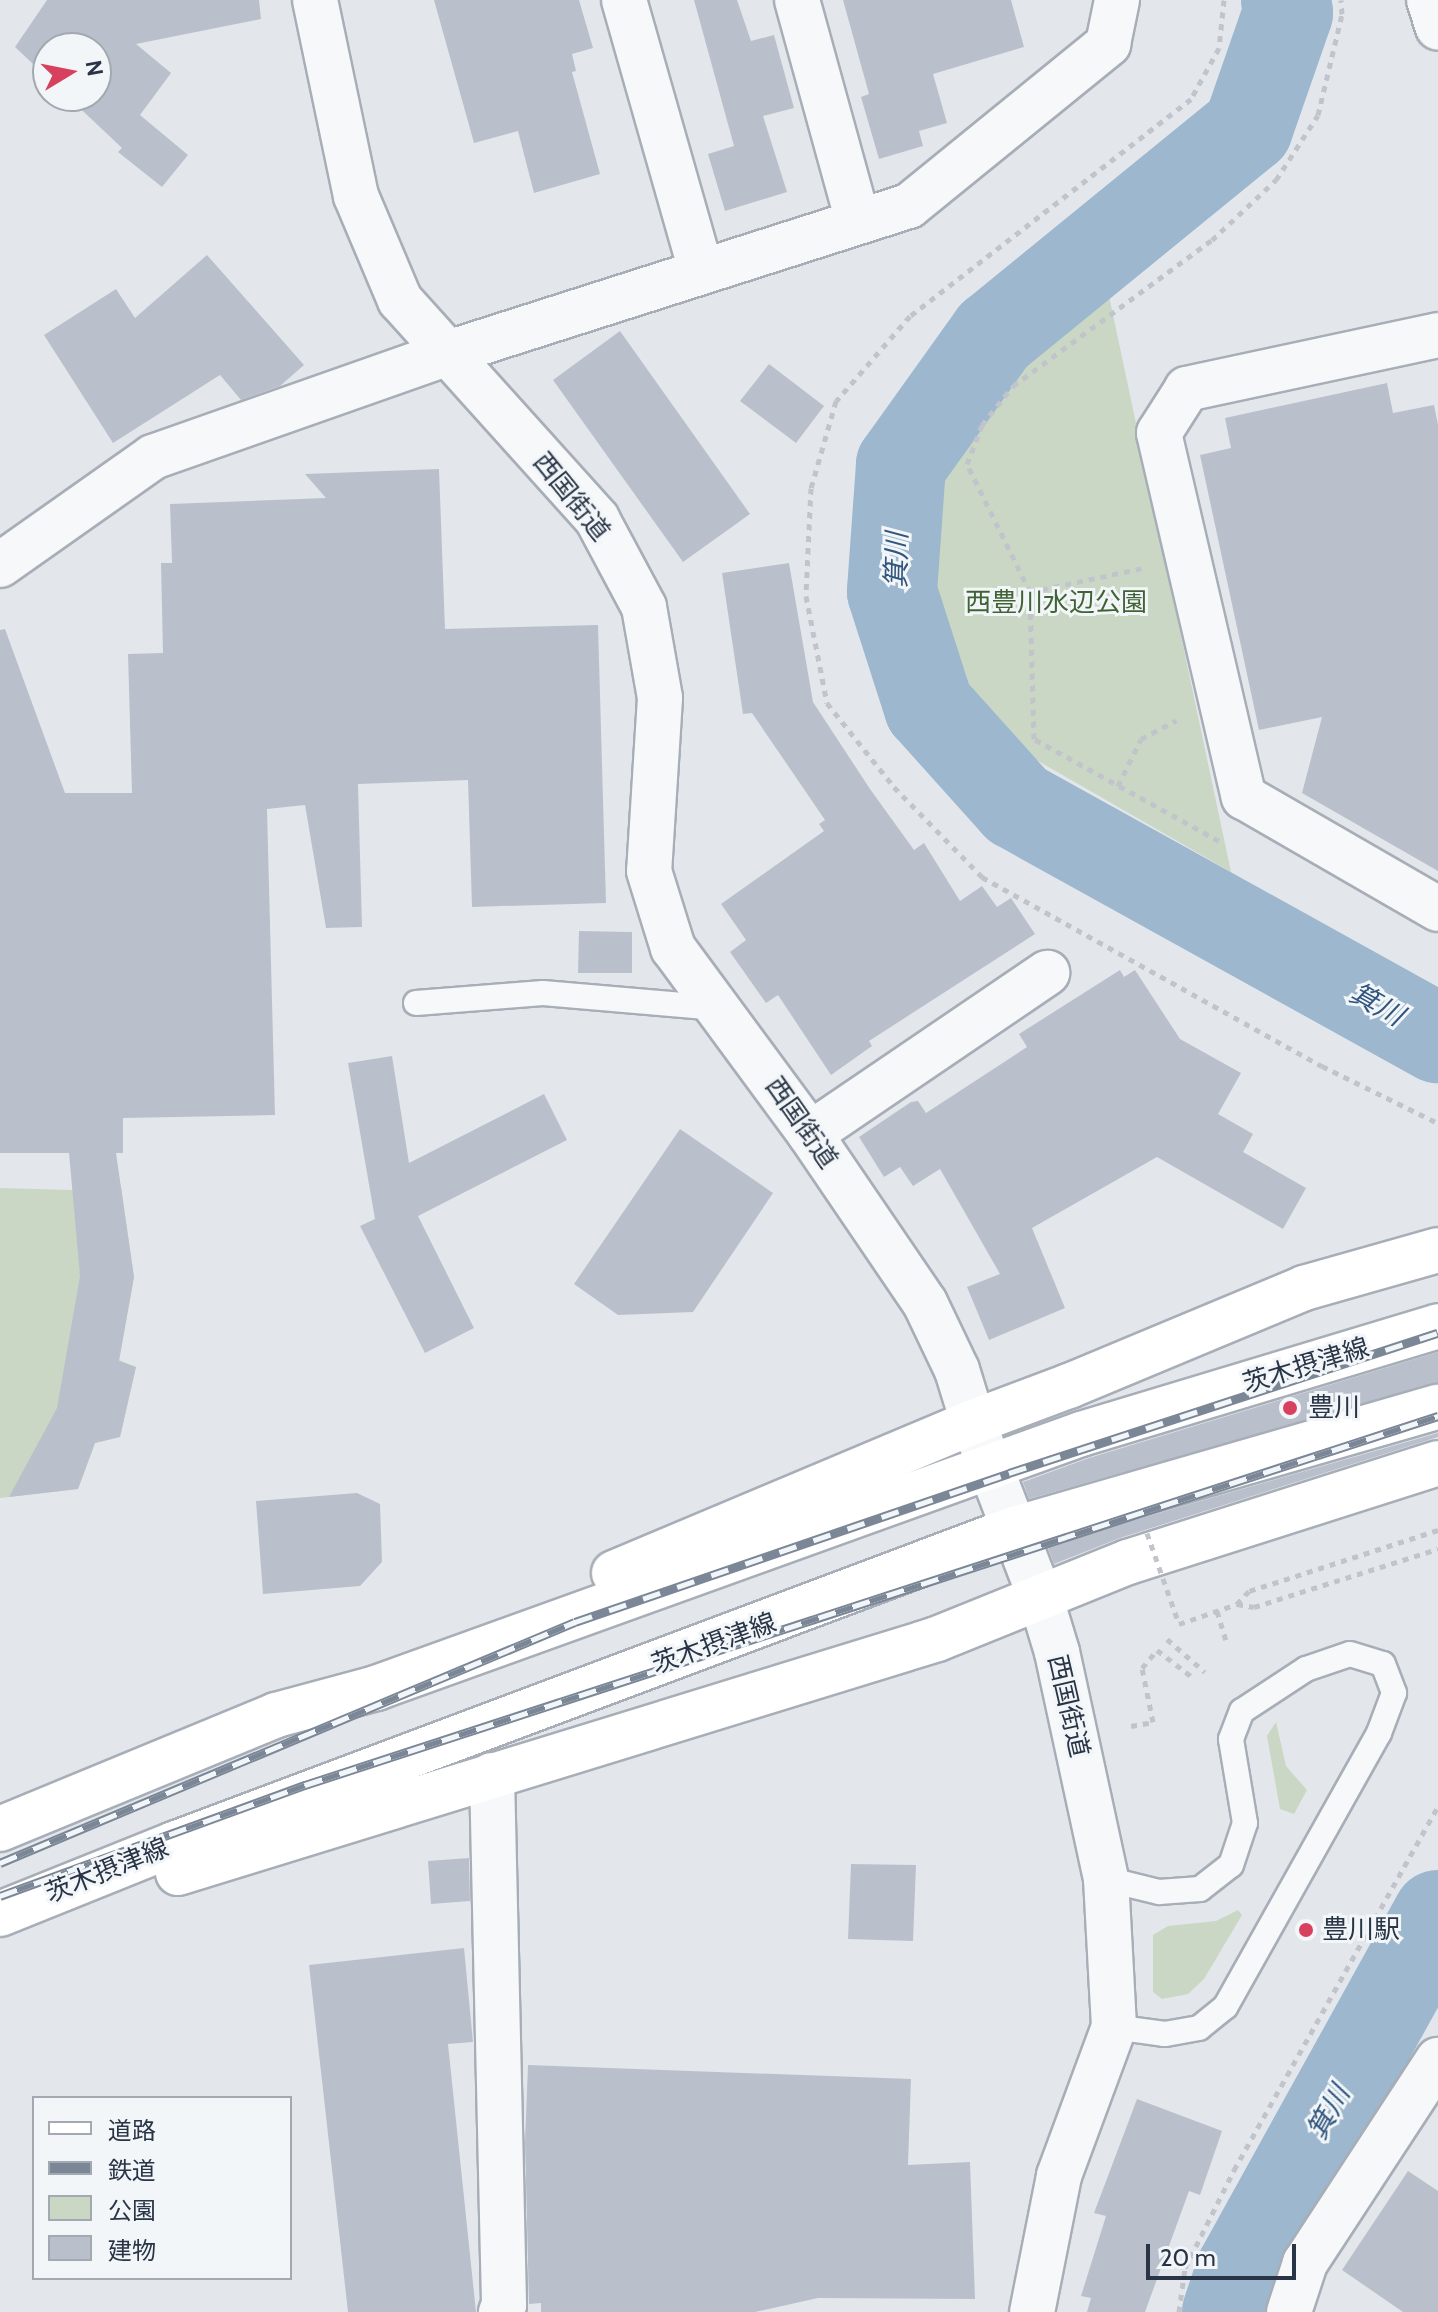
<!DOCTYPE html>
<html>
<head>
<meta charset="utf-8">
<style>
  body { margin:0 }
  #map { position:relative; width:1438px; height:2312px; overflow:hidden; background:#e3e7ec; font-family:Cabin,"Noto Sans JP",sans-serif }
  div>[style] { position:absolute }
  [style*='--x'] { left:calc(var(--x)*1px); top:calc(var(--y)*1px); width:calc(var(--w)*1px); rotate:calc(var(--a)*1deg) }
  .green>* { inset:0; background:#c9d7c4 }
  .river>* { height:90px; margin:-45px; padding:0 45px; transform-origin:45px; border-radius:45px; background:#9cb7ce }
  .building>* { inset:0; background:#bac0cb }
  .path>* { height:5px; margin-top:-2.5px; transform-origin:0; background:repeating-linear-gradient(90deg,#c1c5cb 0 6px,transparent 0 12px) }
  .roads { filter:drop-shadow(2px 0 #a7aeb7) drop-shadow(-2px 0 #a7aeb7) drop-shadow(0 2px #a7aeb7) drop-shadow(0 -2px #a7aeb7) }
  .service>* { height:24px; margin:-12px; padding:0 12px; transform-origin:12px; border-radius:12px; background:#f7f8fa }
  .minor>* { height:44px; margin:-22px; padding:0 22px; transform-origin:22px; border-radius:22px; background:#f7f8fa }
  .primary>* { height:44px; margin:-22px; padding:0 22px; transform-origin:22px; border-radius:22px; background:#fff }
  .rail>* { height:9px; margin-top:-4.5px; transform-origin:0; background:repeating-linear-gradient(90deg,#f3f6f9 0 18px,#7b8797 0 36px); box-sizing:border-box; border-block:2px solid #7b8797 }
  .path-bridge>* { height:5px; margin-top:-2.5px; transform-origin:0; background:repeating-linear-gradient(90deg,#c1c5cb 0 6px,transparent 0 12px) }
  .dots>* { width:22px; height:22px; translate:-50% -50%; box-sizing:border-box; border:4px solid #f3f6f9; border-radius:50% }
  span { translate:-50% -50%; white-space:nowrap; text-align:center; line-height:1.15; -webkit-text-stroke:6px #f3f6f9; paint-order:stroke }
  .street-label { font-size:26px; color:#293546 }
  .park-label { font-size:26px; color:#406336 }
  .poi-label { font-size:26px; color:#293546 }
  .left { translate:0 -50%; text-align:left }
  .water-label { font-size:28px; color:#30567d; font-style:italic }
  .legend { position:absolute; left:32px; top:2096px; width:260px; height:184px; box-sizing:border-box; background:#f3f6f9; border:2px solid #a2a9b1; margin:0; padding:10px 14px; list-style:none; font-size:24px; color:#293546 }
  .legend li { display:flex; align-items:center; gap:16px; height:40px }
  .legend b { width:40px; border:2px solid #a2a9b1 }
  .north { position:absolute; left:32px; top:32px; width:80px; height:80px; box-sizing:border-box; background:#f3f6f9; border:2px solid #a2a9b1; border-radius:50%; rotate:80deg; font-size:22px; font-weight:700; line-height:32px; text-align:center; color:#293546 }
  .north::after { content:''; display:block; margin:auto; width:28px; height:36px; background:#d8415e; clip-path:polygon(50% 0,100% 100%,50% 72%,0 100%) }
  .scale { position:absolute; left:1146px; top:2244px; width:150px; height:36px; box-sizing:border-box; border:4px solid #293546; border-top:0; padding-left:10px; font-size:24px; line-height:28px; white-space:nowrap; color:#293546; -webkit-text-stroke:6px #f3f6f9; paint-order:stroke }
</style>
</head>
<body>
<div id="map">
  <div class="green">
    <i style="clip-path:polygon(1109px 296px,1231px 872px,1019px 750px,975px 705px,945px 642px,932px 561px,923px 463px,1003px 378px)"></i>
    <i style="clip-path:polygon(121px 1186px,134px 1277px,119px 1360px,136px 1367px,120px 1437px,95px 1443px,78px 1489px,0 1498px,0 1188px,72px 1190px)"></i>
    <i style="clip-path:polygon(1276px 1722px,1286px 1766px,1307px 1790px,1294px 1814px,1280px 1809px,1267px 1736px)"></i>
    <i style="clip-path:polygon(1238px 1910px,1242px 1915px,1204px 1979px,1188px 1994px,1162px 1999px,1153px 1992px,1153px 1935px,1168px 1926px,1216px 1921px)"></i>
  </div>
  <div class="river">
    <i style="--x:1286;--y:0;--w:13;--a:81"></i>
    <i style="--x:1288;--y:13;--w:122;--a:109.2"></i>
    <i style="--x:1248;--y:128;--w:328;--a:140.8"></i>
    <i style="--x:994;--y:335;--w:160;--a:125.6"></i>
    <i style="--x:901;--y:465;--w:127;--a:94.1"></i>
    <i style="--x:892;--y:592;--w:121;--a:72.2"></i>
    <i style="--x:929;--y:707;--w:132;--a:48.1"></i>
    <i style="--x:1017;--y:805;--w:481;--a:29"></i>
    <i style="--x:1227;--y:2312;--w:44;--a:-71.6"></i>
    <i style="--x:1241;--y:2270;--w:406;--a:-61"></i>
  </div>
  <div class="building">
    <i style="clip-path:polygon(47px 0,259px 0,261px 19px,136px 44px,171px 73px,140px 115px,188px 155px,162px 187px,118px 152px,122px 148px,67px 96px,96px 96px,96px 48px,48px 48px,48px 78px,15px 47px)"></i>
    <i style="clip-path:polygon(434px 0,579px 0,593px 48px,572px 54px,576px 71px,572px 72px,600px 174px,534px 193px,518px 131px,474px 143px)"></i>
    <i style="clip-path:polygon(694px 0,737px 0,751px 41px,774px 35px,794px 108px,763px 116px,787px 192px,725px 211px,708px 154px,734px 146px)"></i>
    <i style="clip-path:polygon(843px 0,1011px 0,1024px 47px,933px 74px,947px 123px,919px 131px,923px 146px,879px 159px,861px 97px,869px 94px)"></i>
    <i style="clip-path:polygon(207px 255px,304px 365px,280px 386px,241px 400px,220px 375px,113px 443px,44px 335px,116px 289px,135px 318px)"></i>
    <i style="clip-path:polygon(620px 331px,750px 514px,683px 562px,553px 380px)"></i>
    <i style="clip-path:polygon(769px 364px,824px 406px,796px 443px,740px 401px)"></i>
    <i style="clip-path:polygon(1387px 383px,1393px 413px,1434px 405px,1438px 425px,1438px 871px,1302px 793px,1322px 717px,1259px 730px,1200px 455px,1231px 448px,1225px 418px)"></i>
    <i style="clip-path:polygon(439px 469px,445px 629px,598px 625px,606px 903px,472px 907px,468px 780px,358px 784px,362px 927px,326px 928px,305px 805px,267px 809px,275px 1115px,123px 1118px,123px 1153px,116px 1153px,134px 1277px,119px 1361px,136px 1367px,120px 1437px,95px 1443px,78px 1489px,9px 1497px,57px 1408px,80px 1276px,69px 1153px,0 1153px,0 630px,5px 629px,65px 793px,132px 793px,128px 654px,163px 653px,161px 563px,172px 563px,170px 504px,326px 498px,305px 474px)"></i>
    <i style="clip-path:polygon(789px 563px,813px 702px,870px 789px,914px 850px,924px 843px,960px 901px,982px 886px,997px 907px,1011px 898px,1035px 934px,869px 1041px,872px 1046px,831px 1075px,778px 995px,766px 1003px,730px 952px,746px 940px,721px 904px,824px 831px,819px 824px,825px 820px,752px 713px,743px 714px,722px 573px)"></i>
    <i style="clip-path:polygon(579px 931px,632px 932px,632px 973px,578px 973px)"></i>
    <i style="clip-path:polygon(1120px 970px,1124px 977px,1135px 970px,1180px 1039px,1241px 1073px,1218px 1114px,1253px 1134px,1243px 1152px,1306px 1188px,1283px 1229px,1157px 1157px,1032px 1228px,1065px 1308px,989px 1340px,967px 1287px,1000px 1274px,940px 1169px,913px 1186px,900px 1167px,884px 1177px,859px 1137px,911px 1102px,918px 1101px,926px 1113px,1027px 1047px,1019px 1034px)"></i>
    <i style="clip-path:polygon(392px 1056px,409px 1163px,544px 1094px,567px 1140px,418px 1216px,474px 1328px,425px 1353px,360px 1226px,375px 1219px,348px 1063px)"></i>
    <i style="clip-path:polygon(680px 1129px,773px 1193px,693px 1312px,618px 1315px,574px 1284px)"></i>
    <i style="clip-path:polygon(1438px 1352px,1438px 1383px,1029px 1499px,1023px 1482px,1089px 1458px)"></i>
    <i style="clip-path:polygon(1438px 1433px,1438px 1437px,1120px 1538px,1054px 1564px,1047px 1545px)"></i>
    <i style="clip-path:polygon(357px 1493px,380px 1504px,382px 1562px,360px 1586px,263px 1594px,256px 1501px)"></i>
    <i style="clip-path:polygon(469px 1858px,470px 1901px,431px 1904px,428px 1861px)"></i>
    <i style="clip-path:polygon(851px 1864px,916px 1865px,913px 1941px,848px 1939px)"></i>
    <i style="clip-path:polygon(464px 1948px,473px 2042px,448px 2044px,476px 2312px,348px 2312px,309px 1965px)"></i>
    <i style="clip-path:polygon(528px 2065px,911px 2079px,908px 2165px,970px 2162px,975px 2299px,818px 2298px,755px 2312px,541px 2312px,541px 2303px,529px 2304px,525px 2142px)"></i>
    <i style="clip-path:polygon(1137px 2099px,1222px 2131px,1200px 2195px,1189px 2191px,1145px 2312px,1087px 2312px,1091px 2298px,1081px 2296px,1106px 2216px,1094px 2213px)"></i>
    <i style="clip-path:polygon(1408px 2171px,1438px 2191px,1438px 2312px,1403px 2312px,1342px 2270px)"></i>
  </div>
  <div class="path">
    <i style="--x:1224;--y:0;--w:48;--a:95.9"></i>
    <i style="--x:1219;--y:48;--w:58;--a:118.8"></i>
    <i style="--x:1191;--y:99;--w:355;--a:142.3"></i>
    <i style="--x:910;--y:316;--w:113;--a:131"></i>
    <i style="--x:836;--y:401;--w:91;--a:106"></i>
    <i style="--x:811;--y:488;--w:108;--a:92.7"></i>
    <i style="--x:806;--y:596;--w:109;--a:78.9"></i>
    <i style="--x:827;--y:703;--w:107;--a:51.4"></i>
    <i style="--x:894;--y:787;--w:126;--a:45.6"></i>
    <i style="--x:982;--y:877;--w:389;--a:29.1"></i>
    <i style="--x:1322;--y:1066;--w:129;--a:26.2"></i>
    <i style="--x:1030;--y:592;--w:116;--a:-12"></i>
    <i style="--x:1118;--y:786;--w:52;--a:-63.9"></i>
    <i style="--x:1141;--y:739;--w:40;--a:-28"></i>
    <i style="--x:1219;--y:841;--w:211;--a:-151.1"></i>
    <i style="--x:1034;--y:739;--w:147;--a:-91.6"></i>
    <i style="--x:1030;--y:592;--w:143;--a:-116.2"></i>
    <i style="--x:967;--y:464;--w:42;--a:-69"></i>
    <i style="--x:982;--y:425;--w:50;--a:-51.5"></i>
    <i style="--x:1013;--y:386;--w:247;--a:-36.3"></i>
    <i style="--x:1212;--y:240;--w:88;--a:-43.2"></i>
    <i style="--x:1276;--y:180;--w:77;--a:-57.1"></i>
    <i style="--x:1318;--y:115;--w:104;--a:-76.6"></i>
    <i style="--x:1342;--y:14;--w:14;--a:-94"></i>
    <i style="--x:1438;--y:1530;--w:199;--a:162.1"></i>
    <i style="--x:1249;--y:1591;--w:18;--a:133"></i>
    <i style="--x:1237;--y:1604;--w:17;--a:10"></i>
    <i style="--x:1254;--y:1607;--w:193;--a:-17.5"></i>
    <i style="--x:1217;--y:1611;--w:30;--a:73"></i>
    <i style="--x:1167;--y:1639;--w:50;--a:41"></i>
    <i style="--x:1131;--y:1726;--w:22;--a:-10"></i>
    <i style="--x:1153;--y:1722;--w:55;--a:-101.5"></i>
    <i style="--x:1142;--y:1668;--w:23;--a:-50"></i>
    <i style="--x:1157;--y:1650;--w:44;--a:37.6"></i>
    <i style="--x:1179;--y:2312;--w:44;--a:-82.2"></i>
    <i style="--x:1185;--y:2268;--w:110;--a:-63.4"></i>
    <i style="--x:1234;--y:2170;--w:417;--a:-60.7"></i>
  </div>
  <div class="roads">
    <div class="service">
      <i style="--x:416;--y:1003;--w:127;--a:-4.5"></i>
      <i style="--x:543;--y:993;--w:175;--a:4.9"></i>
      <i style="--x:1106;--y:1879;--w:55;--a:13.8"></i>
      <i style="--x:1159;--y:1892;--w:41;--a:-4.2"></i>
      <i style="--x:1200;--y:1889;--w:39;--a:-38"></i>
      <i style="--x:1231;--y:1865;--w:44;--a:-71.6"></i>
      <i style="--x:1245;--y:1823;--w:85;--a:-99.5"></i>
      <i style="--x:1231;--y:1739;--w:30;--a:-69"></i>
      <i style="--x:1242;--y:1711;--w:77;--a:-33.3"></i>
      <i style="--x:1306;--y:1669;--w:46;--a:-18.8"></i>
      <i style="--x:1350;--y:1654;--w:34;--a:17"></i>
      <i style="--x:1383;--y:1664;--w:31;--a:69"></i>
      <i style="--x:1394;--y:1693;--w:43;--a:110.6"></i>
      <i style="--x:1379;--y:1733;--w:314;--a:119.3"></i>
      <i style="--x:1225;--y:2007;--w:33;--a:141"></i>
      <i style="--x:1199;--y:2028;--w:35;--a:170"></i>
      <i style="--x:1165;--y:2034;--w:51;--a:-172.2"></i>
    </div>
    <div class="minor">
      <i style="--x:315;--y:0;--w:200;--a:78.2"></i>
      <i style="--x:356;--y:196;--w:113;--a:67.1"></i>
      <i style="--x:400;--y:300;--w:295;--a:48"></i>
      <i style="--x:597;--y:519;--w:100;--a:61.9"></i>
      <i style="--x:644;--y:607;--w:92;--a:80"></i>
      <i style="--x:660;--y:698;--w:173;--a:93.6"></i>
      <i style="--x:649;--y:871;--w:81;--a:72.7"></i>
      <i style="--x:673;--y:948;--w:231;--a:53.6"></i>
      <i style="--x:810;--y:1134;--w:204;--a:55.8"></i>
      <i style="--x:925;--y:1303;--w:74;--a:64.5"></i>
      <i style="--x:957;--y:1370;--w:54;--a:72.9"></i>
      <i style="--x:973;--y:1422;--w:190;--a:69"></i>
      <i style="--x:1041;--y:1599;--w:55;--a:73.2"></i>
      <i style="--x:1057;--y:1652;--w:232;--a:77.8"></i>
      <i style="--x:1106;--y:1879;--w:148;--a:86.9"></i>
      <i style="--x:1114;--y:2027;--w:159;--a:110.3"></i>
      <i style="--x:1059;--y:2176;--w:139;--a:101.2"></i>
      <i style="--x:624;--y:0;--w:282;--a:74.1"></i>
      <i style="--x:797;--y:0;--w:230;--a:74.6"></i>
      <i style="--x:1429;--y:0;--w:29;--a:72"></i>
      <i style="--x:1438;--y:335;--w:257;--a:167.9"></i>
      <i style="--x:1187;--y:389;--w:52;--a:122.5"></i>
      <i style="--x:1159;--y:433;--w:374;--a:76.9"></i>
      <i style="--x:1244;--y:797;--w:224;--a:30"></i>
      <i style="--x:0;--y:565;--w:187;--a:-35.2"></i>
      <i style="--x:153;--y:457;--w:313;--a:-19.4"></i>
      <i style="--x:448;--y:353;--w:484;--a:-17.7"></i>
      <i style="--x:909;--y:206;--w:257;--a:-39.1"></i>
      <i style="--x:1108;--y:44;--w:45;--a:-78.4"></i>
      <i style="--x:810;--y:1134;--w:287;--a:-34.2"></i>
      <i style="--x:492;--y:1775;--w:530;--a:88.7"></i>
      <i style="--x:504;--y:2305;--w:8;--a:113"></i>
      <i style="--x:1289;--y:2312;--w:52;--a:-71.9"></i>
      <i style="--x:1305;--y:2263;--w:243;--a:-56.8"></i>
    </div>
    <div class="primary">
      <i style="--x:614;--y:1573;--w:389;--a:-22.8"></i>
      <i style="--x:973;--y:1422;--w:103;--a:-20.6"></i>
      <i style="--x:1069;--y:1386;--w:255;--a:-22.6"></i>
      <i style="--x:1304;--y:1288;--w:139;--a:-15.8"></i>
      <i style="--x:0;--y:1829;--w:299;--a:-22.4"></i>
      <i style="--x:276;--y:1715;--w:104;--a:-15.1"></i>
      <i style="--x:376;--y:1688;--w:749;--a:-19.81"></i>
      <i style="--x:1081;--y:1434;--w:373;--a:-16.8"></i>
      <i style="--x:178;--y:1873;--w:794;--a:-17.13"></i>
      <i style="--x:937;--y:1639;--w:206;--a:-22"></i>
      <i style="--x:1128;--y:1562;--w:325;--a:-17.7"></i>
      <i style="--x:0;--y:1914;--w:188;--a:-21.9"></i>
      <i style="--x:174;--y:1844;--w:897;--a:-20.56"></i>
      <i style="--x:1014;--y:1529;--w:441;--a:-16.1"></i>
    </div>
  </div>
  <div class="rail">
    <i style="--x:0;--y:1863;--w:623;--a:-22.74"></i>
    <i style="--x:575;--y:1622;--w:459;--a:-18.9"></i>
    <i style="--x:1009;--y:1473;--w:451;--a:-18.1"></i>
    <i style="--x:0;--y:1896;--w:325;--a:-20"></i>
    <i style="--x:305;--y:1785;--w:1192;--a:-18.04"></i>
  </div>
  <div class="path-bridge">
    <i style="--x:1147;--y:1533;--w:96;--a:70.6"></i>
    <i style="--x:1179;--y:1624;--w:61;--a:-19"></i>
  </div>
  <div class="dots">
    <i style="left:1290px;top:1408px;background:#d8415e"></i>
    <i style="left:1306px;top:1930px;background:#d8415e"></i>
  </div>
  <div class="street-label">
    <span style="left:571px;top:497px;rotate:51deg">西国街道</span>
    <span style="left:801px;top:1123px;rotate:55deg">西国街道</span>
    <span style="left:1306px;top:1366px;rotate:-17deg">茨木摂津線</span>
    <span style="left:714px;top:1644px;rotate:-20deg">茨木摂津線</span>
    <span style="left:1068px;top:1706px;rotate:77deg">西国街道</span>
    <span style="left:107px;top:1871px;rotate:-22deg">茨木摂津線</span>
  </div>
  <div class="park-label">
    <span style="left:1056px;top:603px">西豊川水辺公園</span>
  </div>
  <div class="poi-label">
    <span class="left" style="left:1308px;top:1408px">豊川</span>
    <span class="left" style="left:1322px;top:1930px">豊川駅</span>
  </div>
  <div class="water-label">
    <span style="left:896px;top:560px;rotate:-89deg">箕川</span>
    <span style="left:1377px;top:1004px;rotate:29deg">箕川</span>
    <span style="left:1328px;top:2112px;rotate:-61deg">箕川</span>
  </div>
  <ul class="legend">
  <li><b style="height:10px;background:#fff"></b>道路</li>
  <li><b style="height:10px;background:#7b8797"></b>鉄道</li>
  <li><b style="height:22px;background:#c9d7c4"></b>公園</li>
  <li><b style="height:22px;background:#bac0cb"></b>建物</li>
  </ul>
  <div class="north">N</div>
  <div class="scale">20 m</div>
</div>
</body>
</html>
